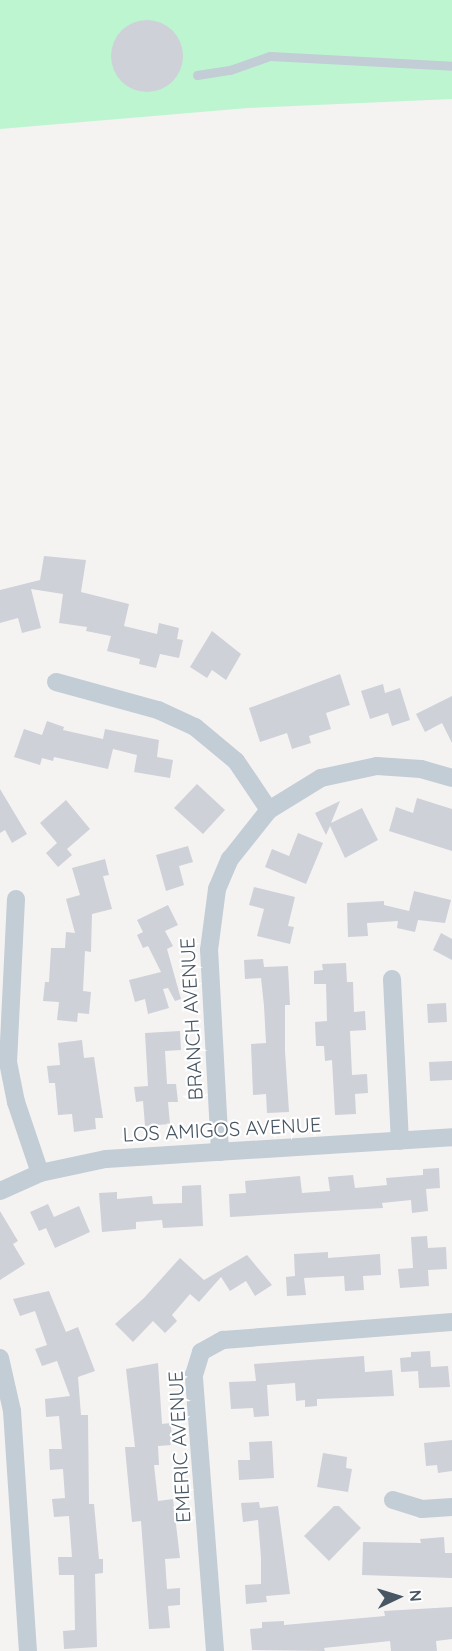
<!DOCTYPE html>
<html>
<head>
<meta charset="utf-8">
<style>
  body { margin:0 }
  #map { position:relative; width:452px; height:1651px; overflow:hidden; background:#f5f2f2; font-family:Quicksand,sans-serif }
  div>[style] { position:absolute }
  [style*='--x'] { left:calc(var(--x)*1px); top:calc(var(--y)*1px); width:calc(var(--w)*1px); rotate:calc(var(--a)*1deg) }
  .green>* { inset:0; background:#bdf5d1 }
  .building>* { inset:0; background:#ced1d8 }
  .round { border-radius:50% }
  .service>* { height:9px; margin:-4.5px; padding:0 4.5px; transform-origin:4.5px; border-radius:4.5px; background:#c2cdd5 }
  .minor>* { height:18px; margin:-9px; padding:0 9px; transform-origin:9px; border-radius:9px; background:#c2cdd5 }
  span { translate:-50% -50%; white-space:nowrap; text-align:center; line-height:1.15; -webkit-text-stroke:4.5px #fff; paint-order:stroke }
  .street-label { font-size:20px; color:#475662 }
  .north { position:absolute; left:368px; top:1567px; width:60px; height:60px; -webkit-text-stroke:4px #fff; paint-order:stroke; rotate:86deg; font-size:16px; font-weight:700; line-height:24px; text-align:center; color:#475662 }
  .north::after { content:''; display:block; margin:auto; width:21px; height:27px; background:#475662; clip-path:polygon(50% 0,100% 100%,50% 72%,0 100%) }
</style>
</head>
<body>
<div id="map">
  <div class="green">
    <i style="clip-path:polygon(0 0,452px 0,452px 99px,248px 108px,0 129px)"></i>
  </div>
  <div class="building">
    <i class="round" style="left:111px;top:20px;width:72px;height:72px"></i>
    <i style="clip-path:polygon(44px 556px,86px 560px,81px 592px,129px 604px,124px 626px,157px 634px,159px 623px,179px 628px,177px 639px,183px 640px,179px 658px,160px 654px,156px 668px,139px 664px,140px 659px,107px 651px,111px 636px,86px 631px,87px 627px,59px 623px,63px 594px,31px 589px,41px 628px,22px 633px,18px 618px,0 623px,0 590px,40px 580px)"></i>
    <i style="clip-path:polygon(212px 631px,241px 654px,226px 680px,212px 670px,207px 678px,190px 667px)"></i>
    <i style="clip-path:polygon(340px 674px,350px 705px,326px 713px,331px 729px,309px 736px,311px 743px,292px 749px,287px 733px,260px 742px,249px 708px)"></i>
    <i style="clip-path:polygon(383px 684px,385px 693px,400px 688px,410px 720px,392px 726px,388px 713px,370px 719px,361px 691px)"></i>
    <i style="clip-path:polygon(452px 696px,452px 743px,442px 723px,425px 732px,416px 714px)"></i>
    <i style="clip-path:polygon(47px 721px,64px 727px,63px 730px,103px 739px,105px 729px,159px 740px,157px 757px,173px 760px,170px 778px,134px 772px,137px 755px,113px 749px,108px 769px,54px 757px,53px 761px,42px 758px,40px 765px,14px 757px,24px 729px,42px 735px)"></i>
    <i style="clip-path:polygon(197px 784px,225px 810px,203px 834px,174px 808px)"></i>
    <i style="clip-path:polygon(0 789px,27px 834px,12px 843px,5px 830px,0 833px)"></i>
    <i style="clip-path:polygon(417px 798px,452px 809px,452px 851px,389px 831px,396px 807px,413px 813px)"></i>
    <i style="clip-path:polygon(66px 800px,90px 829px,67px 849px,72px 855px,58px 867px,46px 853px,57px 843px,40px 823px)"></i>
    <i style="clip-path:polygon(340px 801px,331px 823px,362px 808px,378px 840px,345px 858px,330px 826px,326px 835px,315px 813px)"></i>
    <i style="clip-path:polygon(298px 833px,323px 843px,306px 884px,265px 867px,272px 849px,289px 856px)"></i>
    <i style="clip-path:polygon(188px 846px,193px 862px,179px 866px,184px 885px,166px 891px,156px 855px)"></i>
    <i style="clip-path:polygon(105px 859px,109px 875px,103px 876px,112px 909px,92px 914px,91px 952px,85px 951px,83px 991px,91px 992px,89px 1014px,78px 1013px,77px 1022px,57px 1020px,59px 1002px,43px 1001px,45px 982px,49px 982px,51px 948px,65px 948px,66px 932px,75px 933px,66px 899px,80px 895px,72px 868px)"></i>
    <i style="clip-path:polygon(254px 887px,295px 897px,288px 926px,294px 927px,290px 944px,257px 936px,264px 909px,249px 905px)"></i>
    <i style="clip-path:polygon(414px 891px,451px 900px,445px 923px,418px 920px,415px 932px,397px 928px,398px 921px,367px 923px,368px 936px,348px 937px,347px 903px,384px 901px,384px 905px,409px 911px)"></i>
    <i style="clip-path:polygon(168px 905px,178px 925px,165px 931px,173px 946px,167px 949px,181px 999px,175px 1001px,168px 988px,163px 989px,169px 1008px,148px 1014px,145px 999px,135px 1002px,129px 980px,161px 972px,148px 946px,143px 948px,137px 935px,143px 932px,137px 920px)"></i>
    <i style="clip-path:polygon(441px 933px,452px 939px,452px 960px,433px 950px)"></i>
    <i style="clip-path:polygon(263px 959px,264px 967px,288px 966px,290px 1005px,285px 1005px,285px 1051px,289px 1112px,267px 1113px,266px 1094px,253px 1095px,251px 1044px,266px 1043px,264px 1006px,261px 978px,245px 979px,244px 960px)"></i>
    <i style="clip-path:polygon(346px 963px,347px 982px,353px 982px,354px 1012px,365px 1011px,366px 1030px,350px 1031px,352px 1075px,367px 1074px,368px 1093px,355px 1094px,356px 1114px,335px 1115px,332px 1060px,325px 1061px,324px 1046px,316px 1046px,315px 1022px,327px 1021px,326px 984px,314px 984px,314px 971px,323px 970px,322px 964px)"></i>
    <i style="clip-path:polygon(446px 1003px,447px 1022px,428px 1023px,427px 1004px)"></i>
    <i style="clip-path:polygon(180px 1031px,181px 1050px,165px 1051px,167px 1084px,176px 1084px,178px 1102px,168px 1102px,170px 1124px,145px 1126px,143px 1101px,136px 1102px,134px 1087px,148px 1086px,145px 1033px)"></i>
    <i style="clip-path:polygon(82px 1040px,84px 1058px,94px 1057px,103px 1118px,95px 1118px,96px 1129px,74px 1132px,72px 1114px,58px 1115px,55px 1083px,49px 1083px,47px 1066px,60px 1065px,58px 1043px)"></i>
    <i style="clip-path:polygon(452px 1061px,452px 1080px,430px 1081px,429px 1062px)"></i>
    <i style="clip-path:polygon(439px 1168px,440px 1188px,426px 1189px,428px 1211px,412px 1213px,411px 1200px,382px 1203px,383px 1208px,230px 1217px,229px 1194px,246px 1193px,245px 1181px,300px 1176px,302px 1193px,330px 1191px,328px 1177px,353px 1175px,355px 1188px,387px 1185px,386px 1178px,423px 1175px,423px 1169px)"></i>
    <i style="clip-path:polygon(201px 1185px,203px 1226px,163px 1228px,162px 1220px,136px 1222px,136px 1229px,102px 1232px,99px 1193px,117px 1192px,117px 1199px,152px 1196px,153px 1204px,182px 1203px,182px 1186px)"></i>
    <i style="clip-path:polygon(48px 1204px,54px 1217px,79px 1206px,90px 1232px,55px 1248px,46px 1228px,39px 1231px,30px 1212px)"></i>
    <i style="clip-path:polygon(0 1211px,18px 1241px,13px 1244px,25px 1264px,0 1280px)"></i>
    <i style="clip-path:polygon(427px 1236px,428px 1248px,446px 1247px,447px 1269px,428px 1270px,429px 1286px,400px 1288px,398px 1269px,413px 1268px,411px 1237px)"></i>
    <i style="clip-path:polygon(328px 1252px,328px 1258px,380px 1254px,381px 1275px,363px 1276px,364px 1290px,345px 1291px,344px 1276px,304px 1278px,306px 1295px,287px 1296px,286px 1277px,295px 1276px,294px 1254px)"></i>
    <i style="clip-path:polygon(247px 1255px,272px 1285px,255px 1296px,246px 1281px,230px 1291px,221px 1277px,199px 1302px,190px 1294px,172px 1315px,177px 1321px,165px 1333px,153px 1321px,133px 1342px,115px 1324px,144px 1298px,180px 1258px,204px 1280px)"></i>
    <i style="clip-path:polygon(49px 1291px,66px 1332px,78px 1327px,95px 1371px,78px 1377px,81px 1415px,88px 1415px,89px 1504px,94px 1504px,99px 1559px,103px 1559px,103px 1573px,95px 1574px,97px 1647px,64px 1649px,63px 1631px,75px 1630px,74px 1575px,59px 1575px,58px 1557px,72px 1557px,69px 1516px,54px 1517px,52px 1499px,65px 1498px,63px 1469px,50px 1470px,49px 1449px,62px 1449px,59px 1416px,46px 1417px,45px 1399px,70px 1396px,57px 1361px,42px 1366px,35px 1349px,47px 1345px,35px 1311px,20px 1316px,13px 1299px)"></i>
    <i style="clip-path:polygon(430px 1351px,431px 1367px,448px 1366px,450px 1387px,419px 1388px,418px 1371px,401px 1372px,400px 1358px,411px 1357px,411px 1352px)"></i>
    <i style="clip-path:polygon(364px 1356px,365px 1372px,392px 1370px,394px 1396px,317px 1399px,317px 1406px,305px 1407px,305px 1400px,296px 1401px,295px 1383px,267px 1385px,269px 1416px,254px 1417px,253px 1408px,231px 1409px,229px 1382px,256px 1381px,254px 1364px)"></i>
    <i style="clip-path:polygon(158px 1363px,162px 1424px,171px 1423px,172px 1445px,158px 1446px,159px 1465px,154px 1465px,158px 1501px,173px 1499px,180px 1558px,165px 1559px,167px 1589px,180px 1588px,180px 1605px,168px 1606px,170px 1628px,149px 1629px,141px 1521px,132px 1522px,126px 1459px,125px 1447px,135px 1447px,126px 1369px)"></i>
    <i style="clip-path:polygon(452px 1440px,452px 1471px,438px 1473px,437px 1465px,426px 1466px,424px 1443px)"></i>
    <i style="clip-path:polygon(272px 1441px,274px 1478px,239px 1480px,238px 1460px,250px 1460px,249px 1442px)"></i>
    <i style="clip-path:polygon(323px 1453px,347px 1457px,346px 1468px,352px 1469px,348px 1492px,317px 1487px)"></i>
    <i style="clip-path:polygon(259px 1502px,260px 1508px,278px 1506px,290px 1594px,266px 1596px,267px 1602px,246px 1604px,245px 1585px,261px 1584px,261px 1558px,258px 1520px,243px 1522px,241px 1503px)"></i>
    <i style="clip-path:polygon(334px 1506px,339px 1506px,361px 1528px,329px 1561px,304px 1536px)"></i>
    <i style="clip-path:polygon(444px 1537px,445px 1553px,452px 1553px,452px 1578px,362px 1575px,363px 1542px,421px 1543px,420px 1539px)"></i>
    <i style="clip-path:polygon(452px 1607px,452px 1639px,436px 1641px,437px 1651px,391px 1651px,390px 1641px,324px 1648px,325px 1651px,252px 1650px,250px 1629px,262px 1628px,262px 1622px,284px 1621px,284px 1625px,385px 1616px,384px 1611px)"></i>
  </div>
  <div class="service">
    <i style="--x:197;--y:75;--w:33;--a:-9"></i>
    <i style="--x:230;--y:70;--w:42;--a:-19.3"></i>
    <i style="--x:270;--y:56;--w:182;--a:3.1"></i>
  </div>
  <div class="minor">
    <i style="--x:56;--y:682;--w:106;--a:15.4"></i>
    <i style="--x:158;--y:710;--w:41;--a:24.7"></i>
    <i style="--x:195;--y:727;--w:53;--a:39.7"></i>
    <i style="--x:236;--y:761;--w:59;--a:56"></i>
    <i style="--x:16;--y:899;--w:163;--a:92.8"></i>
    <i style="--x:8;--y:1062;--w:41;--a:78.7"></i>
    <i style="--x:16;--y:1102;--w:75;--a:71.3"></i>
    <i style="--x:392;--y:979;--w:162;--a:87.2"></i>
    <i style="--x:220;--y:1152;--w:202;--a:-93.1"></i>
    <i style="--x:209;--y:950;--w:62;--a:-82.5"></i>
    <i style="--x:217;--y:889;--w:33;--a:-67"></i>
    <i style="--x:230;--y:859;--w:63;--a:-51.5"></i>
    <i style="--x:269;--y:810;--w:61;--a:-31.6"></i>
    <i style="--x:321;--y:778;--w:57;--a:-12.1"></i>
    <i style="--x:377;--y:766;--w:44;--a:3.9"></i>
    <i style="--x:421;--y:769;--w:32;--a:16"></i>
    <i style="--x:0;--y:1191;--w:44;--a:-24.2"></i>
    <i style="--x:40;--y:1173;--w:67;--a:-12"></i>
    <i style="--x:106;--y:1159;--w:347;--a:-3.6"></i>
    <i style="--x:0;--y:1358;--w:54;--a:77.2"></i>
    <i style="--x:12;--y:1411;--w:241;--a:86.2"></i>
    <i style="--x:393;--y:1500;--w:30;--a:17"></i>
    <i style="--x:422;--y:1509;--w:30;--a:-4"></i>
    <i style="--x:215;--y:1651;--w:277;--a:-94.4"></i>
    <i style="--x:194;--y:1375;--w:24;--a:-73"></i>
    <i style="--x:201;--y:1352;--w:25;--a:-29"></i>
    <i style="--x:223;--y:1340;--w:230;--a:-4.5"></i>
  </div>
  <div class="street-label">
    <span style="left:191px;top:1019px;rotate:-93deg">BRANCH AVENUE</span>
    <span style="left:222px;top:1129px;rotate:-3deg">LOS AMIGOS AVENUE</span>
    <span style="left:179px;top:1447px;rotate:-93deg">EMERIC AVENUE</span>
  </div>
  <div class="north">N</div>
</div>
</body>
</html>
